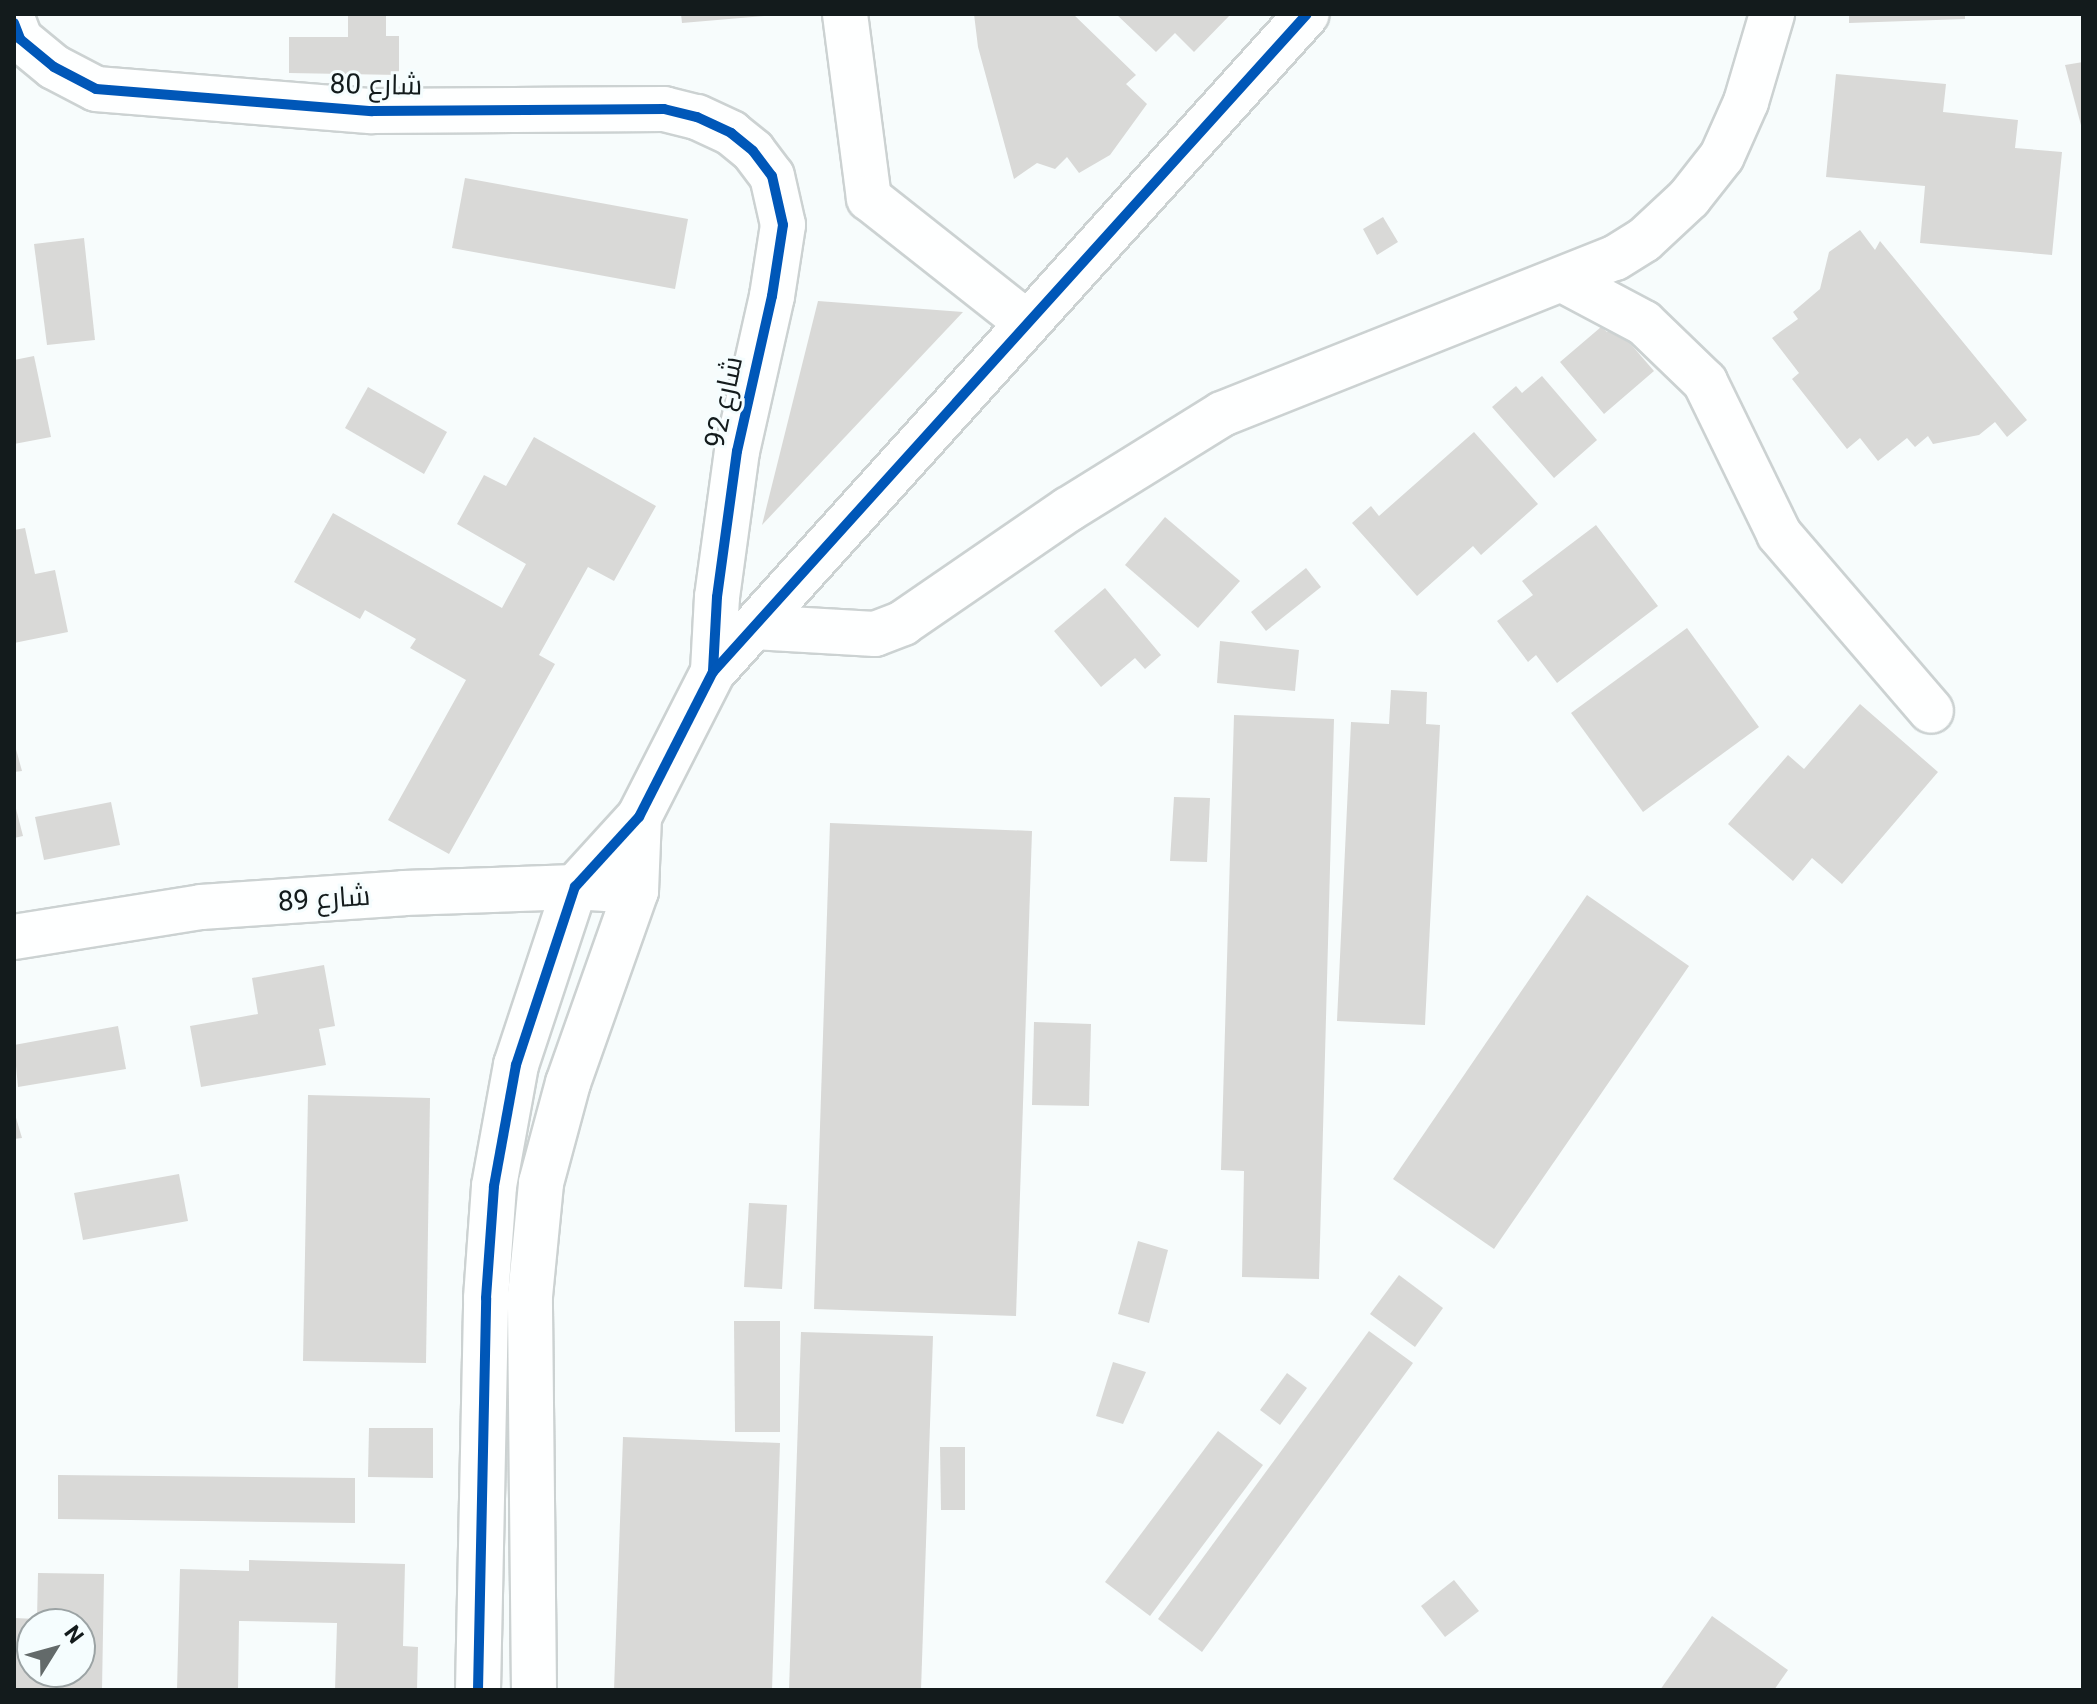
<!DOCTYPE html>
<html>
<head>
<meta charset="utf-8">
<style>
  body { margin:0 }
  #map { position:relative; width:2097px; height:1704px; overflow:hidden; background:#f7fcfc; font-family:Roboto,Cairo,sans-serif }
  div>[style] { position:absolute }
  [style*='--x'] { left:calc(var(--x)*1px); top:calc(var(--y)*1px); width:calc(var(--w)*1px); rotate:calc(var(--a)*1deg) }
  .building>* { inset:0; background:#d9d9d7 }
  .roads { filter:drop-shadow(2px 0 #ccd2d2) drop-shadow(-2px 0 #ccd2d2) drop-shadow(0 2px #ccd2d2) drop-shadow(0 -2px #ccd2d2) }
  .street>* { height:44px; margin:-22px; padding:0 22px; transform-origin:22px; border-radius:22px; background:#feffff }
  .secondary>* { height:44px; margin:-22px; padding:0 22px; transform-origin:22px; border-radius:22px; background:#feffff }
  .cycleway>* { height:10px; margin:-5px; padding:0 5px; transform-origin:5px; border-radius:5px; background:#0057b8 }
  span { translate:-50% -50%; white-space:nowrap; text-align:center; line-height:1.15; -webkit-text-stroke:6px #f5fdfe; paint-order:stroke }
  .street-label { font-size:28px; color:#131b1c }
  .frame { position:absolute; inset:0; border:16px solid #131b1c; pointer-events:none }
  .north { position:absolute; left:16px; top:1608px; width:80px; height:80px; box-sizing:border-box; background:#f5fdfe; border:2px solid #9ba3a4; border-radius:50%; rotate:53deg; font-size:22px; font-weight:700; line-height:32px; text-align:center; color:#131b1c }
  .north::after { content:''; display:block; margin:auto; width:28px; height:36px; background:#636a6a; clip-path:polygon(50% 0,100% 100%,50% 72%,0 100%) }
</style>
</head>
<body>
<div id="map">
  <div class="building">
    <i style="clip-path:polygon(348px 14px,386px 14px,386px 36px,399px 36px,399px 75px,289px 73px,289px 37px,348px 37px)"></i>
    <i style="clip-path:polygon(681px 14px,763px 14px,764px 16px,682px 23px)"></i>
    <i style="clip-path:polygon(974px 14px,1073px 14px,1136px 75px,1126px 84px,1147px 104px,1110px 155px,1079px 173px,1067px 157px,1055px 169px,1037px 163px,1014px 179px,978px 47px)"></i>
    <i style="clip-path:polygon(1116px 14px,1231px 14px,1194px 52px,1175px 33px,1156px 52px)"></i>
    <i style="clip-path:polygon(1849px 14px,1965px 14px,1965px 19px,1849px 23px)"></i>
    <i style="clip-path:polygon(2083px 62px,2083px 129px,2082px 129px,2065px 65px)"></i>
    <i style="clip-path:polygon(1836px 74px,1946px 84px,1943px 112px,2018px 120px,2015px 148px,2062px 152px,2052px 255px,1920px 243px,1925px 186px,1826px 177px)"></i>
    <i style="clip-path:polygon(465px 178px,688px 219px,675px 289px,452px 248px)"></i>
    <i style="clip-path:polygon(1383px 217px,1398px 242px,1377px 255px,1363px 229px)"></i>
    <i style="clip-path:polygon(1860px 230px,1875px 250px,1880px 241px,2027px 420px,2007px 437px,1995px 422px,1979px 435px,1933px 444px,1928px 436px,1915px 447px,1907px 438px,1878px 461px,1860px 438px,1847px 449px,1792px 379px,1799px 373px,1772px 338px,1798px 319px,1793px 312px,1820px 289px,1829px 252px)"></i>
    <i style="clip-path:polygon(84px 238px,95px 340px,47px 345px,34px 244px)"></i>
    <i style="clip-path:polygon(818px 301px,963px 312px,762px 525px)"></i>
    <i style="clip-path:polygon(1615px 326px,1654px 371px,1604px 414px,1560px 362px,1601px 327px,1607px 332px)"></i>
    <i style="clip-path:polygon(34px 356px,51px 437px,14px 444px,14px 360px)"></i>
    <i style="clip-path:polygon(1542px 376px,1597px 440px,1554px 478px,1492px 407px,1516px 386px,1522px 393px)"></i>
    <i style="clip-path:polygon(368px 387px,447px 432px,424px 474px,345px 428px)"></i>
    <i style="clip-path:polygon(1474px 432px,1538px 504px,1481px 555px,1473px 546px,1417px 596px,1352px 523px,1371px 506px,1379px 516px)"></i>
    <i style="clip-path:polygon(534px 437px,656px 506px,614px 581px,588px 567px,539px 655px,555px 664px,449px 854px,388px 820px,466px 680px,410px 648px,416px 639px,365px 610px,360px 619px,294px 582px,333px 513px,502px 608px,526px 564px,457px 524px,484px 475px,506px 486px)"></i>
    <i style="clip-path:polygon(1165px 517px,1240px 581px,1198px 628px,1125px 565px)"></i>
    <i style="clip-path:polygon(1596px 525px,1658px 606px,1557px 683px,1536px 655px,1528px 662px,1497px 621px,1533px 595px,1522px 581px)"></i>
    <i style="clip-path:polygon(25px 528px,35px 574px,55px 570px,68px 632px,14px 643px,14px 530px)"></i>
    <i style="clip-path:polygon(1306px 568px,1321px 587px,1266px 631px,1251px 612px)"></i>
    <i style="clip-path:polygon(1105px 588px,1161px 655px,1145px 669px,1135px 658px,1101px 687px,1054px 631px)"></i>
    <i style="clip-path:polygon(1687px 628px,1759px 727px,1643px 812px,1571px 713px)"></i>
    <i style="clip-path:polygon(1220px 641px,1299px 650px,1295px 691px,1217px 683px)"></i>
    <i style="clip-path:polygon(1391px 690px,1427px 692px,1426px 724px,1440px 725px,1425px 1025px,1337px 1021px,1351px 722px,1389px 724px)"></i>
    <i style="clip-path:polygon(1860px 704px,1938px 772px,1842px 884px,1812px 858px,1793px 881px,1728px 824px,1788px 755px,1804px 769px)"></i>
    <i style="clip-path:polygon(1234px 715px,1334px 719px,1319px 1279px,1242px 1277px,1244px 1171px,1221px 1170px)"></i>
    <i style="clip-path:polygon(14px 742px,22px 771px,14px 772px)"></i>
    <i style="clip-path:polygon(1174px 797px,1210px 798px,1207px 862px,1170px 861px)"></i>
    <i style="clip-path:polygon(14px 801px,23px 836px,14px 838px)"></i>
    <i style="clip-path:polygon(111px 802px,120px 845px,44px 860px,35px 817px)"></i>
    <i style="clip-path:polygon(830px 823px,1032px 831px,1016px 1316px,814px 1309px)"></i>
    <i style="clip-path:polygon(1587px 895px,1689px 966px,1494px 1249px,1393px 1179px)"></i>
    <i style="clip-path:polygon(324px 965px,335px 1026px,319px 1029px,326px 1065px,201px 1087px,190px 1026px,258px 1014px,252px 978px)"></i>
    <i style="clip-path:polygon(1034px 1022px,1091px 1024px,1089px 1106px,1032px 1105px)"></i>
    <i style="clip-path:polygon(118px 1026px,126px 1069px,18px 1087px,14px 1045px)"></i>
    <i style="clip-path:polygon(308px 1095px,430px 1098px,426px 1363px,303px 1361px)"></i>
    <i style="clip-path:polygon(14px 1111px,22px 1138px,14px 1139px)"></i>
    <i style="clip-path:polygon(179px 1174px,188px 1221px,83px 1240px,74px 1193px)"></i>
    <i style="clip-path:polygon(749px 1203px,787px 1205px,782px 1289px,744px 1287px)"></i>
    <i style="clip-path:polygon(1138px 1241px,1168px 1250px,1149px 1323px,1118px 1314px)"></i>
    <i style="clip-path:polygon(1399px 1275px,1443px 1308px,1415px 1347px,1370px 1314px)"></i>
    <i style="clip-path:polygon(734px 1321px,780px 1321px,780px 1432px,735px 1432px)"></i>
    <i style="clip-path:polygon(1369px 1331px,1413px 1363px,1202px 1652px,1158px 1619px)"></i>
    <i style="clip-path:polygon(801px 1332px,933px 1336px,921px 1690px,789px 1690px)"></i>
    <i style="clip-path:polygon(1113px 1362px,1146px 1372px,1123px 1424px,1096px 1416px)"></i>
    <i style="clip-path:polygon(1287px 1373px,1307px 1388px,1280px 1425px,1260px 1410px)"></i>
    <i style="clip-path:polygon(369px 1428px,433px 1428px,433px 1478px,368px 1477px)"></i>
    <i style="clip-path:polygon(1218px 1431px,1263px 1465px,1150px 1616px,1105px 1582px)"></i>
    <i style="clip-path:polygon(623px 1437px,780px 1443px,772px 1690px,614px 1690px)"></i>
    <i style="clip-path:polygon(940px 1447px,965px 1447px,965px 1510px,941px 1510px)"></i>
    <i style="clip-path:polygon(58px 1475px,355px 1478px,355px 1523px,58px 1519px)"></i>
    <i style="clip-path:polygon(249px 1560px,405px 1564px,403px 1646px,418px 1647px,417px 1690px,335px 1690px,337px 1623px,239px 1621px,238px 1690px,177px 1690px,180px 1569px,249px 1571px)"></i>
    <i style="clip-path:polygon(evenodd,38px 1573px,104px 1574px,102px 1690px,14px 1690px,14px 1618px,37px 1619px,38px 1573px,32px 1624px,80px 1624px,80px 1672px,32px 1672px,32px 1624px)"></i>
    <i style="clip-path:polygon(1454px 1580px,1479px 1611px,1445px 1637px,1421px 1606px)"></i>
    <i style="clip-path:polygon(1712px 1616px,1788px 1670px,1774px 1690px,1660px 1690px)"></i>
  </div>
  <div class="roads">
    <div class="street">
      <i style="--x:845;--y:14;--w:186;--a:82.6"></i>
      <i style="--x:869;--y:198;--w:201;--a:38.3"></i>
      <i style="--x:14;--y:23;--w:17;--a:69"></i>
      <i style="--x:20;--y:39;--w:44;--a:39.5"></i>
      <i style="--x:54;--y:67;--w:47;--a:27.6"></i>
      <i style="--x:96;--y:89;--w:277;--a:4.6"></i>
      <i style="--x:372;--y:111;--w:292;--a:-0.4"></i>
      <i style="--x:664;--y:109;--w:34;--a:14"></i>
      <i style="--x:697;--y:117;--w:38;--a:25"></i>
      <i style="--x:731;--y:133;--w:28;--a:39"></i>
      <i style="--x:753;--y:151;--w:31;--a:53"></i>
      <i style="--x:772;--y:176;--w:50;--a:77.3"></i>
      <i style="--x:783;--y:225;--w:72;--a:98.8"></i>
      <i style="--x:772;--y:296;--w:159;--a:102.7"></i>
      <i style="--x:737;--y:451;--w:147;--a:97.8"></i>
      <i style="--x:717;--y:597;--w:75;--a:93.1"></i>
      <i style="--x:1565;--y:281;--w:89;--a:28"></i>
      <i style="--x:1644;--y:323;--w:85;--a:44"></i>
      <i style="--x:1705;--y:382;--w:169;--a:64"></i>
      <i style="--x:1779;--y:534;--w:233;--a:49.3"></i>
      <i style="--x:754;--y:627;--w:121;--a:3.3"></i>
      <i style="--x:875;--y:634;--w:30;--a:-21"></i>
      <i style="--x:903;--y:623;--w:201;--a:-34.5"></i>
      <i style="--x:1069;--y:509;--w:180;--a:-31.8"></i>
      <i style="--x:1222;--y:414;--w:423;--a:-21.7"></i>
      <i style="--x:1615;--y:258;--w:34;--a:-32"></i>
      <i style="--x:1644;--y:240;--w:62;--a:-43"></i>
      <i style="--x:1689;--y:198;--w:53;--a:-51.8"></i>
      <i style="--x:1722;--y:156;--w:59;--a:-66"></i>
      <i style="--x:1746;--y:102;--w:92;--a:-73.5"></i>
      <i style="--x:14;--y:937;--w:189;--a:-9.1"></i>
      <i style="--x:201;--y:907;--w:203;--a:-3.9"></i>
      <i style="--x:404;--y:893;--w:171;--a:-2"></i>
      <i style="--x:575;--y:887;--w:61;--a:3.8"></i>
    </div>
    <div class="secondary">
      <i style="--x:478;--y:1690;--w:392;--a:-88.8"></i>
      <i style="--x:486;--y:1298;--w:112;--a:-85.9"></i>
      <i style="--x:494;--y:1186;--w:123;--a:-79.7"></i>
      <i style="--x:516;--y:1065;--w:188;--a:-71.7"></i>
      <i style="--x:575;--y:887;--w:95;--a:-47.6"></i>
      <i style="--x:639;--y:817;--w:163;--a:-63"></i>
      <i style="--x:713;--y:672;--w:886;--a:-47.93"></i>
      <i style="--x:534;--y:1690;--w:394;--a:-90.6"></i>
      <i style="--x:530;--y:1296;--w:114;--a:-84.4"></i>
      <i style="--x:541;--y:1183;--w:104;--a:-74.9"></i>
      <i style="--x:568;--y:1083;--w:204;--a:-70.5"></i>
      <i style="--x:636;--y:891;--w:74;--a:-87.7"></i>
    </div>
  </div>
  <div class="cycleway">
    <i style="--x:14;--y:23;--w:17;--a:69"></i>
    <i style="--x:20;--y:39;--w:44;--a:39.5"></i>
    <i style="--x:54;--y:67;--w:47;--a:27.6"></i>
    <i style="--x:96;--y:89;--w:277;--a:4.6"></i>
    <i style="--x:372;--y:111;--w:292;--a:-0.4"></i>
    <i style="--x:664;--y:109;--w:34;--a:14"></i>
    <i style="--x:697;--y:117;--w:38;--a:25"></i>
    <i style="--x:731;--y:133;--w:28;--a:39"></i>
    <i style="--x:753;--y:151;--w:31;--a:53"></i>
    <i style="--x:772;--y:176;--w:50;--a:77.3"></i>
    <i style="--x:783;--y:225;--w:72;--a:98.8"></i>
    <i style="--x:772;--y:296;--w:159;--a:102.7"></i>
    <i style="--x:737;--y:451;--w:147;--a:97.8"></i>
    <i style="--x:717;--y:597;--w:75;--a:93.1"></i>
    <i style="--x:478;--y:1690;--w:392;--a:-88.8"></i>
    <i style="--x:486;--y:1298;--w:112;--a:-85.9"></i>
    <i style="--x:494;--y:1186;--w:123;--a:-79.7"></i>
    <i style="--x:516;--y:1065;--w:188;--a:-71.7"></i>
    <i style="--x:575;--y:887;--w:95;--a:-47.6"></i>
    <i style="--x:639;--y:817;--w:163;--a:-63"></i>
    <i style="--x:713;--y:672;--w:886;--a:-47.93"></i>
  </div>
  <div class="street-label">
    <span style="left:376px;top:85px;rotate:1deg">شارع 80</span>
    <span style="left:724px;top:402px;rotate:-78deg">شارع 92</span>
    <span style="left:324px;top:899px;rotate:-4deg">شارع 89</span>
  </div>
  <div class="frame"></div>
  <div class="north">N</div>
</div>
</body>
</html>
